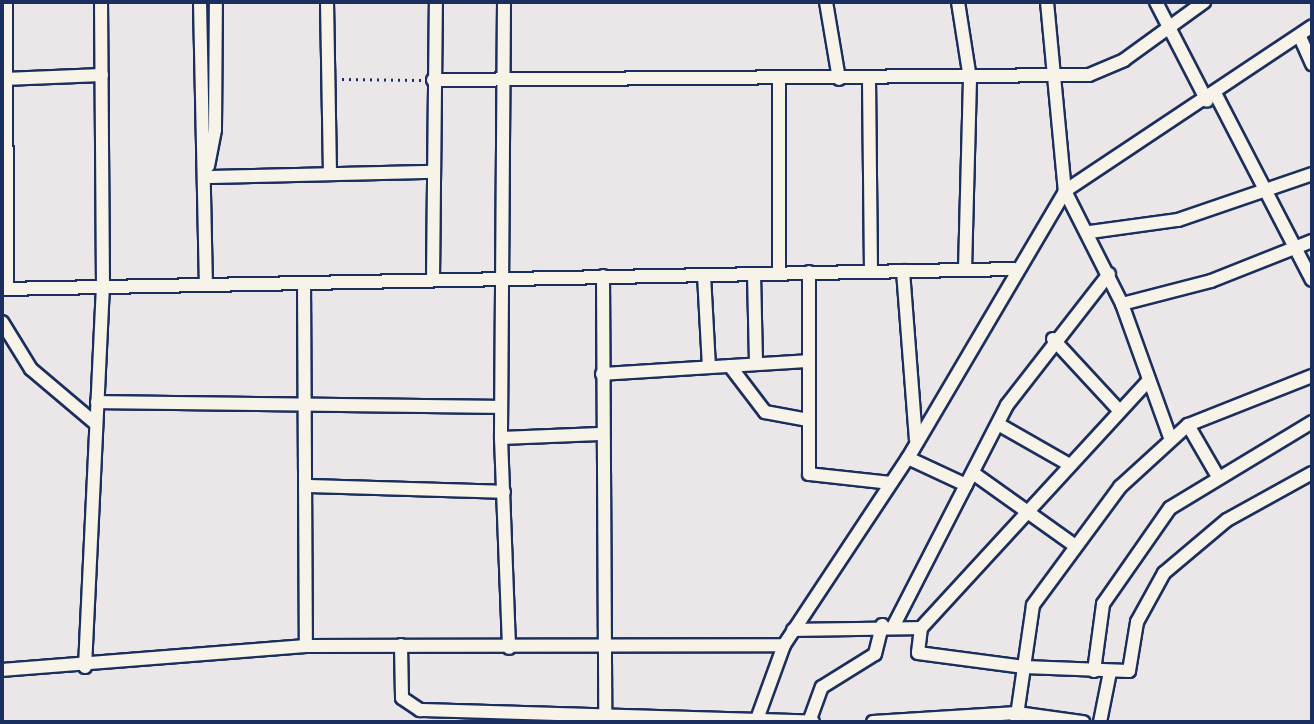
<!DOCTYPE html>
<html>
<head>
<meta charset="utf-8">
<style>
  body { margin:0 }
  #map { position:relative; width:1314px; height:724px; overflow:hidden; background:#ebe7e8; font-family:Kalam,sans-serif }
  div>[style] { position:absolute }
  [style*='--x'] { left:calc(var(--x)*1px); top:calc(var(--y)*1px); width:calc(var(--w)*1px); rotate:calc(var(--a)*1deg) }
  .path>* { height:2.5px; margin-top:-1.25px; transform-origin:0; background:repeating-linear-gradient(90deg,#1b2f5e 0 2px,transparent 0 7px) }
  .roads { filter:drop-shadow(2px 0 #1b2f5e) drop-shadow(-2px 0 #1b2f5e) drop-shadow(0 2px #1b2f5e) drop-shadow(0 -2px #1b2f5e) }
  .minor>* { height:12px; margin:-6px; padding:0 6px; transform-origin:6px; border-radius:6px; background:#f7f3e8 }
  span { translate:-50% -50%; white-space:nowrap; text-align:center; line-height:1.15; -webkit-text-stroke:5px #f7f3e8; paint-order:stroke }
  .frame { position:absolute; inset:0; border:4px solid #1b2f5e; pointer-events:none }
</style>
</head>
<body>
<div id="map">
  <div class="path">
    <i style="--x:342;--y:79;--w:80;--a:0.7"></i>
  </div>
  <div class="roads">
    <div class="minor">
      <i style="--x:6;--y:2;--w:287;--a:89.8"></i>
      <i style="--x:200;--y:2;--w:283;--a:88.8"></i>
      <i style="--x:327;--y:2;--w:171;--a:89"></i>
      <i style="--x:504;--y:2;--w:436;--a:90.4"></i>
      <i style="--x:501;--y:438;--w:210;--a:87.8"></i>
      <i style="--x:826;--y:2;--w:78;--a:80.4"></i>
      <i style="--x:958;--y:2;--w:78;--a:81.1"></i>
      <i style="--x:970;--y:79;--w:191;--a:91.5"></i>
      <i style="--x:1047;--y:2;--w:190;--a:84.6"></i>
      <i style="--x:1065;--y:191;--w:127;--a:63.2"></i>
      <i style="--x:1122;--y:304;--w:141;--a:70.2"></i>
      <i style="--x:1156;--y:2;--w:111;--a:62.7"></i>
      <i style="--x:1300;--y:37;--w:30;--a:66"></i>
      <i style="--x:779;--y:78;--w:194;--a:90"></i>
      <i style="--x:2;--y:79;--w:100;--a:-2.3"></i>
      <i style="--x:869;--y:79;--w:192;--a:89.4"></i>
      <i style="--x:433;--y:80;--w:656;--a:-0.44"></i>
      <i style="--x:1089;--y:75;--w:38;--a:-23"></i>
      <i style="--x:1124;--y:60;--w:99;--a:-35.9"></i>
      <i style="--x:1216;--y:95;--w:208;--a:62.6"></i>
      <i style="--x:208;--y:166;--w:37;--a:-79"></i>
      <i style="--x:215;--y:130;--w:128;--a:-89.6"></i>
      <i style="--x:206;--y:177;--w:223;--a:-1.3"></i>
      <i style="--x:1090;--y:232;--w:89;--a:-7.8"></i>
      <i style="--x:1178;--y:220;--w:142;--a:-18.9"></i>
      <i style="--x:903;--y:271;--w:169;--a:85.6"></i>
      <i style="--x:809;--y:272;--w:202;--a:90"></i>
      <i style="--x:809;--y:474;--w:81;--a:6.3"></i>
      <i style="--x:754;--y:274;--w:90;--a:88.7"></i>
      <i style="--x:704;--y:275;--w:92;--a:86.9"></i>
      <i style="--x:603;--y:276;--w:438;--a:89.7"></i>
      <i style="--x:433;--y:279;--w:277;--a:-89.4"></i>
      <i style="--x:304;--y:283;--w:363;--a:89.7"></i>
      <i style="--x:2;--y:289;--w:1013;--a:-1.13"></i>
      <i style="--x:1122;--y:304;--w:92;--a:-14.5"></i>
      <i style="--x:1211;--y:281;--w:109;--a:-21.6"></i>
      <i style="--x:2;--y:322;--w:55;--a:58.3"></i>
      <i style="--x:31;--y:369;--w:84;--a:40.2"></i>
      <i style="--x:1053;--y:339;--w:94;--a:47.2"></i>
      <i style="--x:730;--y:366;--w:58;--a:52.7"></i>
      <i style="--x:765;--y:412;--w:44;--a:10.5"></i>
      <i style="--x:602;--y:374;--w:207;--a:-3.6"></i>
      <i style="--x:1149;--y:380;--w:337;--a:132.6"></i>
      <i style="--x:921;--y:628;--w:25;--a:97"></i>
      <i style="--x:918;--y:653;--w:107;--a:7.5"></i>
      <i style="--x:1024;--y:667;--w:105;--a:2.2"></i>
      <i style="--x:1129;--y:671;--w:50;--a:-80.7"></i>
      <i style="--x:1137;--y:622;--w:56;--a:-61.1"></i>
      <i style="--x:1164;--y:573;--w:82;--a:-40.1"></i>
      <i style="--x:1227;--y:520;--w:97;--a:-28.9"></i>
      <i style="--x:97;--y:402;--w:404;--a:0.7"></i>
      <i style="--x:998;--y:424;--w:83;--a:29.7"></i>
      <i style="--x:1188;--y:425;--w:58;--a:59.9"></i>
      <i style="--x:501;--y:438;--w:99;--a:-2.3"></i>
      <i style="--x:908;--y:458;--w:64;--a:25"></i>
      <i style="--x:973;--y:473;--w:124;--a:35.5"></i>
      <i style="--x:307;--y:486;--w:197;--a:1.7"></i>
      <i style="--x:894;--y:625;--w:247;--a:-62.8"></i>
      <i style="--x:1007;--y:405;--w:166;--a:-52.1"></i>
      <i style="--x:793;--y:630;--w:128;--a:-0.9"></i>
      <i style="--x:401;--y:645;--w:53;--a:88.9"></i>
      <i style="--x:402;--y:698;--w:22;--a:34"></i>
      <i style="--x:420;--y:710;--w:393;--a:1.7"></i>
      <i style="--x:85;--y:667;--w:381;--a:-87.3"></i>
      <i style="--x:103;--y:286;--w:284;--a:-90.4"></i>
      <i style="--x:2;--y:670;--w:305;--a:-4.5"></i>
      <i style="--x:306;--y:646;--w:478;--a:-0.1"></i>
      <i style="--x:1094;--y:671;--w:68;--a:-82.3"></i>
      <i style="--x:1103;--y:604;--w:117;--a:-55.1"></i>
      <i style="--x:1170;--y:508;--w:166;--a:-31.2"></i>
      <i style="--x:756;--y:722;--w:82;--a:-70"></i>
      <i style="--x:784;--y:645;--w:224;--a:-56.5"></i>
      <i style="--x:908;--y:458;--w:310;--a:-59.5"></i>
      <i style="--x:1065;--y:191;--w:297;--a:-33.7"></i>
      <i style="--x:809;--y:722;--w:37;--a:-70"></i>
      <i style="--x:822;--y:687;--w:62;--a:-31.9"></i>
      <i style="--x:875;--y:654;--w:30;--a:-76"></i>
      <i style="--x:873;--y:722;--w:144;--a:-3.6"></i>
      <i style="--x:1017;--y:713;--w:67;--a:7.8"></i>
      <i style="--x:1016;--y:722;--w:118;--a:-81.7"></i>
      <i style="--x:1033;--y:605;--w:147;--a:-53.6"></i>
      <i style="--x:1120;--y:487;--w:92;--a:-42.4"></i>
      <i style="--x:1188;--y:425;--w:133;--a:-21.6"></i>
      <i style="--x:1100;--y:722;--w:51;--a:-78.7"></i>
    </div>
  </div>
  <div class="frame"></div>
</div>
</body>
</html>
